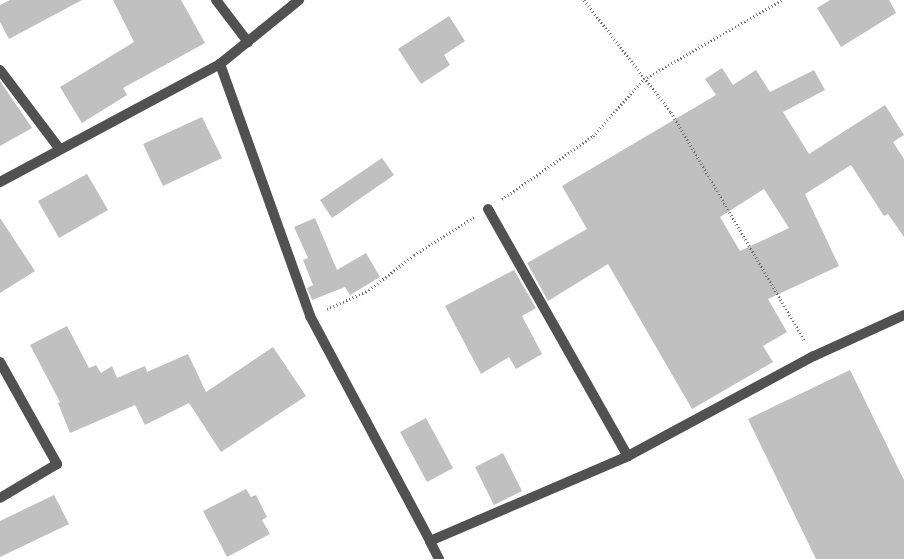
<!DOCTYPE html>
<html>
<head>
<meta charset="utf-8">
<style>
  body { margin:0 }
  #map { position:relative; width:904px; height:559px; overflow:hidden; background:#fff; font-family:Helvetica,sans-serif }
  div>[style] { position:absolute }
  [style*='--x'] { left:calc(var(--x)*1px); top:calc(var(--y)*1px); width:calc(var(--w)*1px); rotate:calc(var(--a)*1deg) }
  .building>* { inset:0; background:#c0c0c0 }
  .path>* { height:3px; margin-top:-1.5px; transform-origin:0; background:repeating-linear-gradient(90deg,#737373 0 1px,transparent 0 3.5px) }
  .lane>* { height:10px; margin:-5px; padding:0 5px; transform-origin:5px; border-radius:5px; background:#515151 }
  .street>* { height:10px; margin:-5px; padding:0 5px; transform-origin:5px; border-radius:5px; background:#515151 }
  span { translate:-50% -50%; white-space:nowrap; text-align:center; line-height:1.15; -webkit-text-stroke:4.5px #fff; paint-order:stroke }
</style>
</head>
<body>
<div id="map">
  <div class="building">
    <i style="clip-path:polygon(10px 0,82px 0,9px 39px,0 22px,0 5px)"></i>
    <i style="clip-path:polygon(113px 0,181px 0,205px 43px,123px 88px,127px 95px,82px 123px,60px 87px,134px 42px)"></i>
    <i style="clip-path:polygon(830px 0,889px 0,896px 13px,841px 47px,817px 8px)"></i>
    <i style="clip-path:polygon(449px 16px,465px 41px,444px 55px,450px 65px,421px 84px,398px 49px)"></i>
    <i style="clip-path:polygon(evenodd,722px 68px,733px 85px,756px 70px,770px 92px,814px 70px,825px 90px,783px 112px,809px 154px,885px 105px,904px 135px,893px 142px,904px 159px,904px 237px,888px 214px,884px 216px,851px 165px,805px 194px,839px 266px,768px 299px,787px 332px,763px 346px,773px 362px,692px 409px,608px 264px,548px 301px,527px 263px,587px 229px,562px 186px,716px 95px,705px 79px,722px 68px,764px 189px,789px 228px,740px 251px,720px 217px,764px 189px)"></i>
    <i style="clip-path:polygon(0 81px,32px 128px,0 146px)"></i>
    <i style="clip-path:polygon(202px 117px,222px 158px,163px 186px,143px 144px)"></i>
    <i style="clip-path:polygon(382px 158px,394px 175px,332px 218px,320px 200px)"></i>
    <i style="clip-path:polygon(87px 174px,108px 210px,59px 238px,38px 201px)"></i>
    <i style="clip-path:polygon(0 218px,35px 271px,0 293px)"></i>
    <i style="clip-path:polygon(315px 218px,337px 270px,366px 253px,380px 277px,350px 295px,345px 287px,312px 300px,307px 288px,313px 285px,303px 260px,308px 258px,294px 227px)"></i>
    <i style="clip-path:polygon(514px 270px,536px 308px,522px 316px,542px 354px,516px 369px,509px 357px,481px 374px,445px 306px)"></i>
    <i style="clip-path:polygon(67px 326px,89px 368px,96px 365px,101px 373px,112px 366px,117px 378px,145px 366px,147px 372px,188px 354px,206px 392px,273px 347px,306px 396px,221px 452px,189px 403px,145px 425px,135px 405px,70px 433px,58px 403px,60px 402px,30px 345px)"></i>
    <i style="clip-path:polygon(850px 370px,904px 480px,904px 559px,816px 559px,748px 419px)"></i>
    <i style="clip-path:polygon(426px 418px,453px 468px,427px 482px,400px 432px)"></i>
    <i style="clip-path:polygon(503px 453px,522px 491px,494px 505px,475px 467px)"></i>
    <i style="clip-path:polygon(246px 489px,251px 497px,256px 495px,267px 517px,262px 520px,270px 534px,227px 557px,203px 511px)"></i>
    <i style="clip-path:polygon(54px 495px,69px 524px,0 557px,0 521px)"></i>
  </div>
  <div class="path">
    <i style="--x:584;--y:0;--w:142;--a:52.2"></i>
    <i style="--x:671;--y:112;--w:265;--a:59.7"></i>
    <i style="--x:502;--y:199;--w:111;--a:-34.7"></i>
    <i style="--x:593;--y:136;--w:76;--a:-48.2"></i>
    <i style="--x:644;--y:79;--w:159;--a:-29.8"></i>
    <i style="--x:327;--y:309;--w:46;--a:-24.3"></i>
    <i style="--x:369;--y:290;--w:57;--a:-37.9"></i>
    <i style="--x:414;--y:255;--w:71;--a:-32.3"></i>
  </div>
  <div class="lane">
    <i style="--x:216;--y:0;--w:53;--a:52.7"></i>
    <i style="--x:488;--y:209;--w:284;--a:60.5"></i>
    <i style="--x:0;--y:362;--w:117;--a:60.8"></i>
    <i style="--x:57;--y:464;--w:66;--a:149.2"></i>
    <i style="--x:439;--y:559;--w:20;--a:-117"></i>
    <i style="--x:430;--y:541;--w:215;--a:-23.2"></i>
    <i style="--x:628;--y:456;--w:211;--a:-28.3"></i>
    <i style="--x:814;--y:356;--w:99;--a:-24.5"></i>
  </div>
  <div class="street">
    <i style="--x:220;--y:64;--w:268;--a:70.3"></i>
    <i style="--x:310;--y:316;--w:255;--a:61.9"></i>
    <i style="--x:0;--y:70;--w:98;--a:52.9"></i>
    <i style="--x:0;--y:182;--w:250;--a:-28.2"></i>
    <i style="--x:220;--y:64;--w:102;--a:-39"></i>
  </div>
</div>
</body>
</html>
